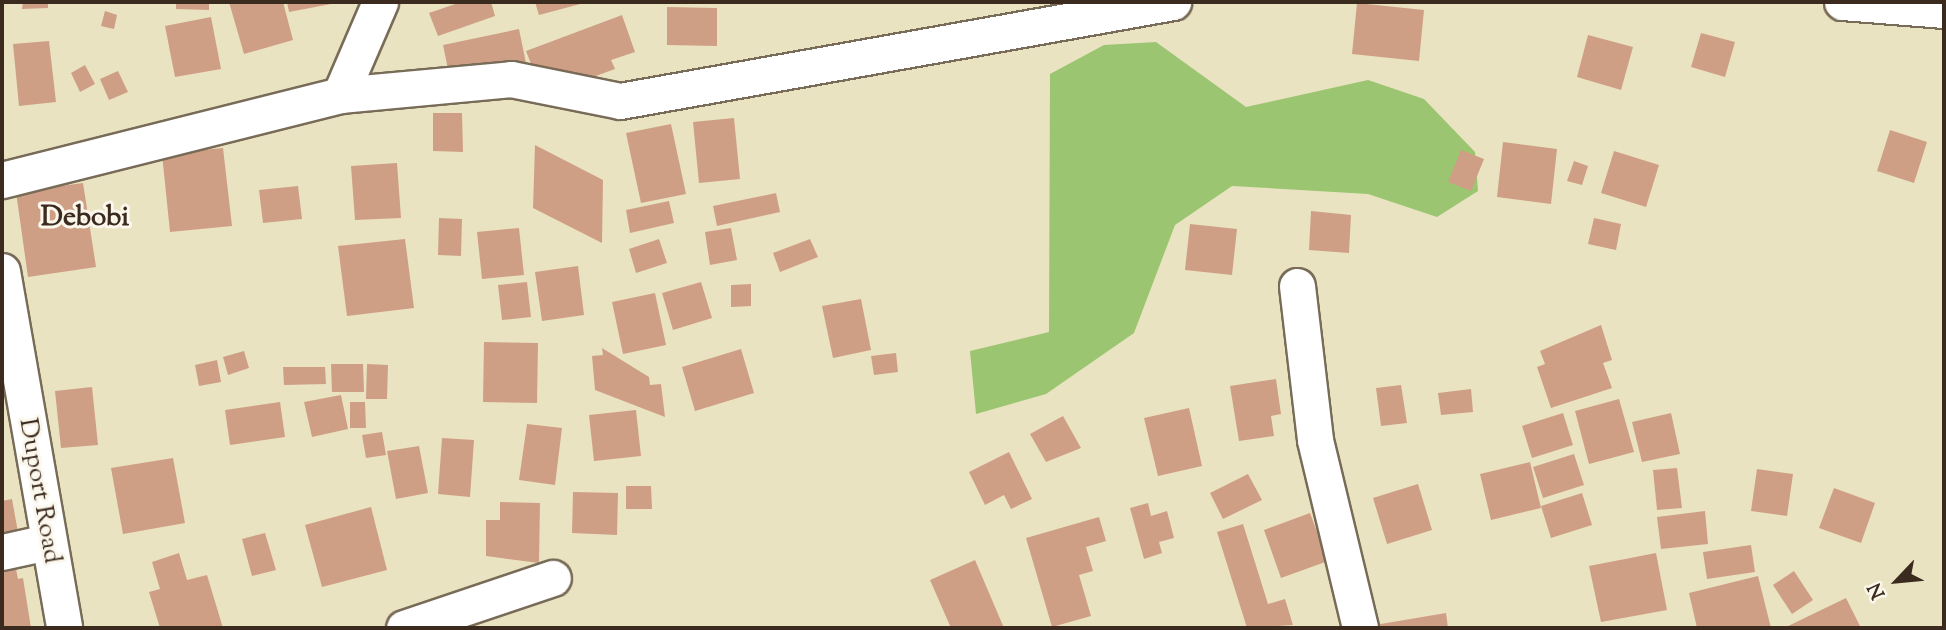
<!DOCTYPE html>
<html>
<head>
<meta charset="utf-8">
<style>
  body { margin:0 }
  #map { position:relative; width:1946px; height:630px; overflow:hidden; background:#eae3c1; font-family:"Sorts Mill Goudy",serif }
  div>[style] { position:absolute }
  [style*='--x'] { left:calc(var(--x)*1px); top:calc(var(--y)*1px); width:calc(var(--w)*1px); rotate:calc(var(--a)*1deg) }
  .green>* { inset:0; background:#9cc571 }
  .building>* { inset:0; background:#cf9f85 }
  .roads { filter:drop-shadow(2px 0 #786b57) drop-shadow(-2px 0 #786b57) drop-shadow(0 2px #786b57) drop-shadow(0 -2px #786b57) }
  .minor>* { height:35px; margin:-17.5px; padding:0 17.5px; transform-origin:17.5px; border-radius:17.5px; background:#fff }
  span { translate:-50% -50%; white-space:nowrap; text-align:center; line-height:1.15; -webkit-text-stroke:6px #fbf7ec; paint-order:stroke }
  .street-label { font-size:26px; color:#3b2a1e }
  .neighbourhood-label { font-size:28px; color:#3b2a1e; font-weight:700 }
  .frame { position:absolute; inset:0; border:4px solid #3b2a1e; pointer-events:none }
  .north { position:absolute; left:1862px; top:546px; width:70px; height:70px; -webkit-text-stroke:5px #fbf7ec; paint-order:stroke; rotate:244deg; font-size:19px; font-weight:700; line-height:28px; text-align:center; color:#3b2a1e }
  .north::after { content:''; display:block; margin:auto; width:24px; height:32px; background:#3b2a1e; clip-path:polygon(50% 0,100% 100%,50% 72%,0 100%) }
</style>
</head>
<body>
<div id="map">
  <div class="green">
    <i style="clip-path:polygon(1156px 42px,1246px 107px,1368px 80px,1424px 99px,1475px 152px,1478px 191px,1437px 217px,1368px 194px,1232px 186px,1175px 225px,1134px 333px,1046px 394px,976px 414px,970px 351px,1049px 332px,1050px 74px,1104px 45px)"></i>
  </div>
  <div class="building">
    <i style="clip-path:polygon(23px 2px,48px 2px,48px 8px,22px 9px)"></i>
    <i style="clip-path:polygon(176px 2px,209px 2px,209px 10px,176px 9px)"></i>
    <i style="clip-path:polygon(229px 2px,283px 2px,293px 40px,244px 54px)"></i>
    <i style="clip-path:polygon(287px 2px,330px 2px,331px 4px,289px 12px)"></i>
    <i style="clip-path:polygon(461px 2px,491px 2px,495px 16px,438px 36px,429px 13px)"></i>
    <i style="clip-path:polygon(535px 2px,584px 2px,584px 3px,539px 15px)"></i>
    <i style="clip-path:polygon(1357px 3px,1424px 10px,1419px 61px,1352px 54px)"></i>
    <i style="clip-path:polygon(667px 7px,717px 8px,717px 46px,667px 45px)"></i>
    <i style="clip-path:polygon(105px 11px,117px 15px,114px 29px,101px 26px)"></i>
    <i style="clip-path:polygon(622px 15px,635px 52px,611px 60px,615px 69px,560px 89px,540px 87px,526px 51px)"></i>
    <i style="clip-path:polygon(211px 17px,221px 69px,175px 77px,165px 26px)"></i>
    <i style="clip-path:polygon(519px 29px,526px 63px,450px 79px,443px 45px)"></i>
    <i style="clip-path:polygon(1701px 33px,1735px 42px,1725px 77px,1691px 67px)"></i>
    <i style="clip-path:polygon(1588px 35px,1633px 47px,1621px 90px,1577px 77px)"></i>
    <i style="clip-path:polygon(49px 41px,56px 102px,19px 106px,13px 44px)"></i>
    <i style="clip-path:polygon(85px 65px,95px 84px,80px 92px,71px 73px)"></i>
    <i style="clip-path:polygon(118px 71px,128px 92px,109px 100px,100px 79px)"></i>
    <i style="clip-path:polygon(433px 113px,462px 113px,463px 152px,433px 151px)"></i>
    <i style="clip-path:polygon(734px 118px,740px 179px,699px 183px,693px 122px)"></i>
    <i style="clip-path:polygon(671px 124px,686px 194px,641px 203px,626px 133px)"></i>
    <i style="clip-path:polygon(1890px 130px,1927px 142px,1914px 183px,1877px 171px)"></i>
    <i style="clip-path:polygon(1503px 142px,1557px 149px,1551px 204px,1497px 197px)"></i>
    <i style="clip-path:polygon(535px 145px,603px 180px,602px 243px,533px 208px)"></i>
    <i style="clip-path:polygon(223px 148px,232px 226px,170px 232px,162px 154px)"></i>
    <i style="clip-path:polygon(1461px 150px,1484px 159px,1471px 191px,1448px 182px)"></i>
    <i style="clip-path:polygon(1614px 151px,1659px 165px,1646px 207px,1601px 193px)"></i>
    <i style="clip-path:polygon(1574px 161px,1588px 166px,1582px 185px,1567px 181px)"></i>
    <i style="clip-path:polygon(397px 163px,401px 218px,355px 220px,351px 166px)"></i>
    <i style="clip-path:polygon(83px 183px,96px 267px,28px 277px,16px 192px)"></i>
    <i style="clip-path:polygon(298px 186px,302px 219px,263px 223px,259px 190px)"></i>
    <i style="clip-path:polygon(776px 193px,780px 212px,717px 226px,713px 206px)"></i>
    <i style="clip-path:polygon(669px 201px,674px 223px,630px 233px,626px 210px)"></i>
    <i style="clip-path:polygon(1311px 211px,1351px 215px,1349px 253px,1309px 250px)"></i>
    <i style="clip-path:polygon(439px 218px,462px 219px,461px 256px,438px 255px)"></i>
    <i style="clip-path:polygon(1594px 218px,1621px 224px,1616px 250px,1588px 244px)"></i>
    <i style="clip-path:polygon(1190px 224px,1237px 229px,1232px 275px,1185px 270px)"></i>
    <i style="clip-path:polygon(519px 228px,524px 275px,482px 279px,477px 232px)"></i>
    <i style="clip-path:polygon(731px 228px,737px 260px,710px 265px,705px 232px)"></i>
    <i style="clip-path:polygon(405px 239px,414px 308px,347px 316px,338px 246px)"></i>
    <i style="clip-path:polygon(659px 239px,667px 263px,636px 273px,629px 249px)"></i>
    <i style="clip-path:polygon(810px 239px,818px 257px,780px 272px,773px 253px)"></i>
    <i style="clip-path:polygon(578px 266px,584px 315px,542px 321px,535px 272px)"></i>
    <i style="clip-path:polygon(527px 282px,531px 317px,502px 320px,498px 285px)"></i>
    <i style="clip-path:polygon(701px 282px,712px 318px,673px 330px,662px 293px)"></i>
    <i style="clip-path:polygon(751px 284px,751px 306px,731px 307px,731px 285px)"></i>
    <i style="clip-path:polygon(655px 293px,666px 345px,623px 354px,612px 302px)"></i>
    <i style="clip-path:polygon(861px 299px,871px 350px,833px 358px,822px 306px)"></i>
    <i style="clip-path:polygon(1601px 325px,1612px 360px,1603px 363px,1612px 388px,1551px 408px,1537px 367px,1545px 364px,1540px 351px)"></i>
    <i style="clip-path:polygon(484px 342px,538px 343px,537px 403px,483px 402px)"></i>
    <i style="clip-path:polygon(602px 348px,649px 377px,650px 385px,661px 384px,665px 417px,595px 390px,592px 356px,603px 355px)"></i>
    <i style="clip-path:polygon(741px 349px,754px 393px,695px 411px,682px 367px)"></i>
    <i style="clip-path:polygon(244px 351px,249px 368px,228px 375px,223px 357px)"></i>
    <i style="clip-path:polygon(896px 353px,898px 372px,874px 375px,871px 356px)"></i>
    <i style="clip-path:polygon(217px 360px,221px 382px,199px 386px,195px 365px)"></i>
    <i style="clip-path:polygon(331px 364px,363px 364px,364px 392px,332px 392px)"></i>
    <i style="clip-path:polygon(367px 364px,388px 365px,387px 399px,366px 399px)"></i>
    <i style="clip-path:polygon(283px 367px,325px 367px,326px 384px,284px 385px)"></i>
    <i style="clip-path:polygon(1276px 379px,1281px 414px,1271px 416px,1274px 436px,1239px 441px,1230px 386px)"></i>
    <i style="clip-path:polygon(1401px 385px,1407px 423px,1381px 426px,1376px 388px)"></i>
    <i style="clip-path:polygon(92px 387px,98px 445px,61px 448px,55px 391px)"></i>
    <i style="clip-path:polygon(1471px 389px,1473px 412px,1441px 415px,1438px 393px)"></i>
    <i style="clip-path:polygon(341px 395px,348px 429px,312px 437px,304px 402px)"></i>
    <i style="clip-path:polygon(1619px 399px,1634px 452px,1589px 464px,1575px 411px)"></i>
    <i style="clip-path:polygon(280px 402px,285px 437px,230px 445px,225px 410px)"></i>
    <i style="clip-path:polygon(350px 402px,365px 402px,366px 428px,350px 428px)"></i>
    <i style="clip-path:polygon(1189px 408px,1202px 466px,1158px 476px,1144px 418px)"></i>
    <i style="clip-path:polygon(636px 410px,641px 456px,594px 461px,589px 415px)"></i>
    <i style="clip-path:polygon(1563px 413px,1573px 445px,1532px 458px,1522px 426px)"></i>
    <i style="clip-path:polygon(1671px 413px,1680px 454px,1642px 462px,1632px 422px)"></i>
    <i style="clip-path:polygon(1063px 416px,1081px 448px,1046px 462px,1030px 434px)"></i>
    <i style="clip-path:polygon(527px 424px,562px 428px,555px 485px,519px 480px)"></i>
    <i style="clip-path:polygon(382px 432px,386px 455px,366px 458px,362px 435px)"></i>
    <i style="clip-path:polygon(442px 438px,474px 440px,470px 497px,438px 494px)"></i>
    <i style="clip-path:polygon(419px 446px,428px 493px,396px 499px,387px 451px)"></i>
    <i style="clip-path:polygon(1009px 452px,1032px 499px,1011px 509px,1004px 495px,985px 505px,969px 472px)"></i>
    <i style="clip-path:polygon(1574px 454px,1584px 485px,1543px 498px,1533px 467px)"></i>
    <i style="clip-path:polygon(173px 458px,185px 523px,123px 534px,111px 468px)"></i>
    <i style="clip-path:polygon(1530px 462px,1541px 508px,1491px 520px,1480px 474px)"></i>
    <i style="clip-path:polygon(1677px 468px,1682px 508px,1657px 510px,1653px 470px)"></i>
    <i style="clip-path:polygon(1757px 469px,1793px 474px,1787px 516px,1751px 511px)"></i>
    <i style="clip-path:polygon(1248px 474px,1262px 500px,1223px 519px,1210px 493px)"></i>
    <i style="clip-path:polygon(1418px 484px,1432px 530px,1387px 544px,1373px 498px)"></i>
    <i style="clip-path:polygon(626px 486px,651px 486px,652px 509px,626px 509px)"></i>
    <i style="clip-path:polygon(1834px 488px,1875px 503px,1861px 543px,1819px 528px)"></i>
    <i style="clip-path:polygon(573px 492px,618px 493px,617px 535px,572px 533px)"></i>
    <i style="clip-path:polygon(1582px 493px,1592px 525px,1551px 538px,1541px 506px)"></i>
    <i style="clip-path:polygon(12px 499px,19px 538px,2px 541px,2px 501px)"></i>
    <i style="clip-path:polygon(500px 502px,540px 503px,539px 563px,486px 556px,486px 520px,500px 520px)"></i>
    <i style="clip-path:polygon(1148px 503px,1151px 516px,1167px 511px,1174px 538px,1159px 542px,1162px 553px,1144px 559px,1130px 508px)"></i>
    <i style="clip-path:polygon(371px 507px,387px 570px,322px 587px,305px 525px)"></i>
    <i style="clip-path:polygon(1705px 511px,1708px 544px,1661px 549px,1657px 517px)"></i>
    <i style="clip-path:polygon(1310px 513px,1328px 561px,1281px 578px,1264px 530px)"></i>
    <i style="clip-path:polygon(1099px 517px,1106px 541px,1086px 547px,1093px 571px,1079px 575px,1091px 616px,1052px 627px,1026px 538px)"></i>
    <i style="clip-path:polygon(1243px 524px,1268px 604px,1285px 599px,1293px 625px,1247px 628px,1217px 532px)"></i>
    <i style="clip-path:polygon(265px 533px,276px 570px,252px 576px,242px 539px)"></i>
    <i style="clip-path:polygon(1751px 545px,1755px 572px,1707px 579px,1703px 552px)"></i>
    <i style="clip-path:polygon(179px 553px,187px 580px,207px 575px,223px 628px,160px 628px,149px 592px,160px 589px,152px 562px)"></i>
    <i style="clip-path:polygon(1656px 553px,1667px 610px,1601px 622px,1589px 566px)"></i>
    <i style="clip-path:polygon(14px 559px,18px 579px,23px 578px,31px 628px,2px 628px,2px 561px)"></i>
    <i style="clip-path:polygon(975px 560px,1004px 628px,951px 628px,930px 580px)"></i>
    <i style="clip-path:polygon(1794px 571px,1813px 600px,1792px 614px,1773px 585px)"></i>
    <i style="clip-path:polygon(1758px 576px,1771px 628px,1697px 628px,1689px 593px)"></i>
    <i style="clip-path:polygon(1846px 598px,1861px 628px,1784px 628px)"></i>
    <i style="clip-path:polygon(1446px 613px,1448px 628px,1363px 628px,1363px 627px)"></i>
  </div>
  <div class="roads">
    <div class="minor">
      <i style="--x:1842;--y:2;--w:102;--a:4.5"></i>
      <i style="--x:340;--y:95;--w:101;--a:-66.7"></i>
      <i style="--x:2;--y:180;--w:349;--a:-14.1"></i>
      <i style="--x:340;--y:95;--w:172;--a:-5.3"></i>
      <i style="--x:511;--y:79;--w:111;--a:11.4"></i>
      <i style="--x:620;--y:101;--w:562;--a:-10.15"></i>
      <i style="--x:2;--y:271;--w:362;--a:80.1"></i>
      <i style="--x:1297;--y:286;--w:155;--a:83.3"></i>
      <i style="--x:1315;--y:440;--w:193;--a:76.5"></i>
      <i style="--x:2;--y:552;--w:46;--a:-12.5"></i>
      <i style="--x:404;--y:628;--w:157;--a:-18.6"></i>
    </div>
  </div>
  <div class="street-label">
    <span style="left:39px;top:491px;rotate:80deg">Duport Road</span>
  </div>
  <div class="neighbourhood-label">
    <span style="left:85px;top:218px">Debobi</span>
  </div>
  <div class="frame"></div>
  <div class="north">N</div>
</div>
</body>
</html>
